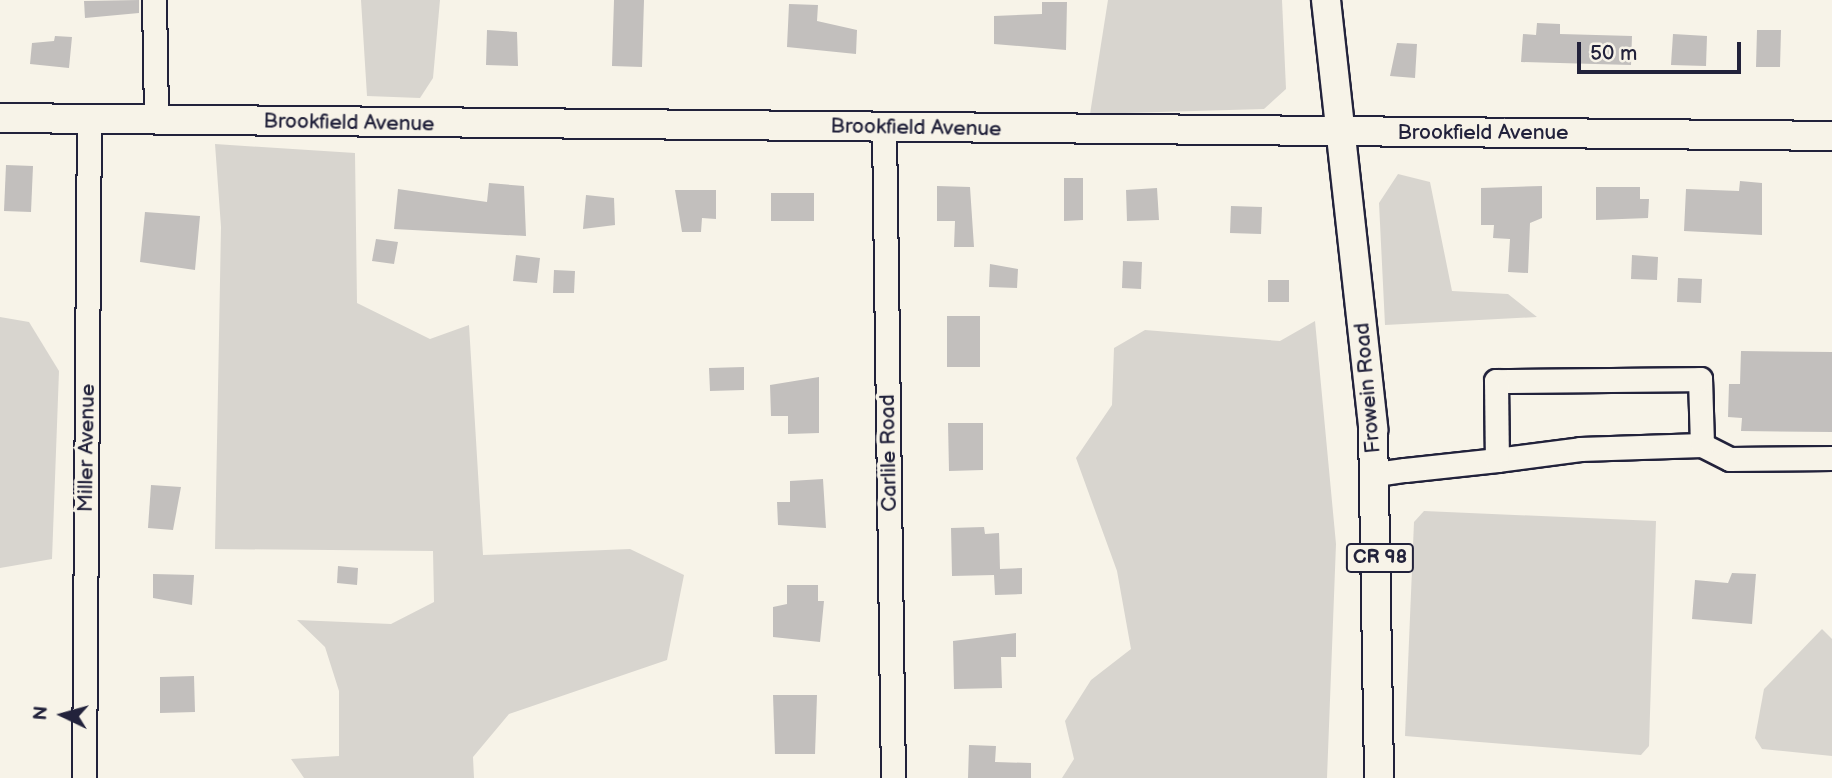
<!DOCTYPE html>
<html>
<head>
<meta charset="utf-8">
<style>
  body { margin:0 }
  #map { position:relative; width:1832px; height:778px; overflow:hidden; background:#f7f3e8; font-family:"Balsamiq Sans",sans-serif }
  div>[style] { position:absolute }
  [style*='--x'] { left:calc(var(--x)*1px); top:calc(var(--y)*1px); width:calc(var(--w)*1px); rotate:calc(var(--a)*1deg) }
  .green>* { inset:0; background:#d8d5cf }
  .building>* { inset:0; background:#c2bfbd }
  .roads { filter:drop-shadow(2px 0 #22223b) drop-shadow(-2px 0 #22223b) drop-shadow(0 2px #22223b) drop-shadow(0 -2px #22223b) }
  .minor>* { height:23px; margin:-11.5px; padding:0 11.5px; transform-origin:11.5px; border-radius:11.5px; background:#f7f3e8 }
  .major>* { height:28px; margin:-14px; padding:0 14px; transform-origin:14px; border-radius:14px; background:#f7f3e8 }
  span { translate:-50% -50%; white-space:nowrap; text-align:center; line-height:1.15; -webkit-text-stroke:7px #f7f3e8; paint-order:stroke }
  .shield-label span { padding:2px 5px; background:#f7f3e8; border:2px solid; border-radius:5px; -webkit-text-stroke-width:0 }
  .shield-label { font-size:19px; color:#22223b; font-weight:700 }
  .street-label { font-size:21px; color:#22223b }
  .north { position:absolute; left:28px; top:680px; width:70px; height:70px; -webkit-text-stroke:5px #f7f3e8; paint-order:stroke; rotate:275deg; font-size:19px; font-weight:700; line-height:28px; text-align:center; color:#22223b }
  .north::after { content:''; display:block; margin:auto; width:24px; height:32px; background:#22223b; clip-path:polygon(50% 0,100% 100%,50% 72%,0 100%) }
  .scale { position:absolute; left:1577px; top:42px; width:164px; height:32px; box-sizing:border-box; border:4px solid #22223b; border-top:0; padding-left:9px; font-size:21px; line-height:24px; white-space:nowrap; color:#22223b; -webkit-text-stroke:5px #f7f3e8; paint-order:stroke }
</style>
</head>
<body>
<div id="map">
  <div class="green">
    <i style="clip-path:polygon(361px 0,440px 0,433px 78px,420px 98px,367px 96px)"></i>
    <i style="clip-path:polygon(1108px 0,1282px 0,1286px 89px,1264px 109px,1090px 114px)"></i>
    <i style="clip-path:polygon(215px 144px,355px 153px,357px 303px,430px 339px,469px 325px,483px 555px,630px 549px,684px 575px,667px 660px,509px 714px,473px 757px,474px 778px,304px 778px,291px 759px,339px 756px,339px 691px,325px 647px,297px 620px,391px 624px,434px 602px,433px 551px,215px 549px,221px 227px)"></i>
    <i style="clip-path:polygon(1398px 174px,1430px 182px,1452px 291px,1508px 294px,1537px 317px,1385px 325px,1379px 203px)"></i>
    <i style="clip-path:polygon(0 317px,29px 322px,59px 371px,52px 559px,0 568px)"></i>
    <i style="clip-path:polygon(1315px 321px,1336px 544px,1327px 778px,1062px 778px,1074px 759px,1065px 721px,1091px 680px,1131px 649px,1117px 571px,1076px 458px,1112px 405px,1114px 348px,1145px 330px,1280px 341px)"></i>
    <i style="clip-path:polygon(1424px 511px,1656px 521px,1649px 746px,1641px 755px,1405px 736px,1414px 522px)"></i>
    <i style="clip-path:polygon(1822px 629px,1832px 639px,1832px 756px,1762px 749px,1755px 738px,1764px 689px)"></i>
  </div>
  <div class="building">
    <i style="clip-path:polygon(139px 0,139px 13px,85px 18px,84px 1px)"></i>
    <i style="clip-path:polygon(614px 0,644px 0,642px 67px,612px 66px)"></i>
    <i style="clip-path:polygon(1042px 2px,1067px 2px,1066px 50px,994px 44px,994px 16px,1042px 14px)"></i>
    <i style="clip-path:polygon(789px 4px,818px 5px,817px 21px,857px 30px,856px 54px,787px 47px)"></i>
    <i style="clip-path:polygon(1537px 23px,1560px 24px,1560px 34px,1632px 36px,1631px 65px,1521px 62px,1523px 34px,1536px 35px)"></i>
    <i style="clip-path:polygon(487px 30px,517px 32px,518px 66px,486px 65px)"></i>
    <i style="clip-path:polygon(1757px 30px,1781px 30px,1780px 67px,1756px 67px)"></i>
    <i style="clip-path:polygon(1673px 34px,1707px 36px,1706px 66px,1671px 65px)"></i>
    <i style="clip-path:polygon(55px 36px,72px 37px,69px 68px,30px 64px,32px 43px,54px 41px)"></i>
    <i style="clip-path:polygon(1397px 43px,1417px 44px,1415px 78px,1390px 76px)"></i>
    <i style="clip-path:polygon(6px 165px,33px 166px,31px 212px,4px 211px)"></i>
    <i style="clip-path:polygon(1064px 178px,1083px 178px,1083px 220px,1064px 221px)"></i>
    <i style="clip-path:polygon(1740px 181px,1762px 183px,1762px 235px,1684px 231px,1686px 189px,1739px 191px)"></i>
    <i style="clip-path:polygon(489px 183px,524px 186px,526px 236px,394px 229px,398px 189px,487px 202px)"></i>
    <i style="clip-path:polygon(937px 186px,970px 187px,974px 247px,954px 247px,955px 221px,937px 221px)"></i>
    <i style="clip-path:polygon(1542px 186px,1542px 218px,1530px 223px,1528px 273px,1508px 272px,1510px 239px,1493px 238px,1494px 225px,1481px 225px,1481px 188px)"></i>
    <i style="clip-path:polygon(1596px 187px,1640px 187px,1640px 199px,1649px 199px,1648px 218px,1596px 220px)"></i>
    <i style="clip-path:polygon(1157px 188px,1159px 220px,1127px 221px,1126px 190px)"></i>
    <i style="clip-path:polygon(675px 190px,716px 190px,716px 219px,702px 218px,701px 232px,682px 232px)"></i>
    <i style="clip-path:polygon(771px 193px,814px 193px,814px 221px,771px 221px)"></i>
    <i style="clip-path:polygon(586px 195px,614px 198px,615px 225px,583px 229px)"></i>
    <i style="clip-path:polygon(1231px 206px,1262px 207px,1261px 234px,1230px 233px)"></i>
    <i style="clip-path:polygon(145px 212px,200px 216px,195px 270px,140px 262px)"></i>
    <i style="clip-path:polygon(376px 239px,398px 242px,394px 264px,372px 261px)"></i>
    <i style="clip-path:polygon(516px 255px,540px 258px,537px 283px,513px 281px)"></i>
    <i style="clip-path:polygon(1632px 255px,1658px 257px,1657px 280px,1631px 279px)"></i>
    <i style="clip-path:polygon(1123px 261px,1142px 262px,1141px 289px,1122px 288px)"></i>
    <i style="clip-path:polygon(990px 264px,1018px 269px,1017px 288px,989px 287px)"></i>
    <i style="clip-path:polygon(554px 270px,575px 271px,574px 293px,553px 293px)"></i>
    <i style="clip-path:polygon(1678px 278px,1702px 279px,1701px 303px,1677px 302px)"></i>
    <i style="clip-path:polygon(1268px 280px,1289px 280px,1289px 302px,1268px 302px)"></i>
    <i style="clip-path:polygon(947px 316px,980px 316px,980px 367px,947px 367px)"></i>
    <i style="clip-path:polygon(1741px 351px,1832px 352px,1832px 432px,1741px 431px,1742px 418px,1728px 417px,1729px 384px,1740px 384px)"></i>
    <i style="clip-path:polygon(744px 367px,744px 390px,710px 391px,709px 368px)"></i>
    <i style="clip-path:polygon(819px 377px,819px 433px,788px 434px,788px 416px,771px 416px,770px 385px)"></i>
    <i style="clip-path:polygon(948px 423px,983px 423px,983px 470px,949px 471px)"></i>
    <i style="clip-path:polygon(823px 479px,826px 528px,778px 525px,777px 502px,790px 502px,790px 481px)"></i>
    <i style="clip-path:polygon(151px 485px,181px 487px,173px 530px,148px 528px)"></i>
    <i style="clip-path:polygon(984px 527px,985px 534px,999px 533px,1000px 569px,1022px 568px,1022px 594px,995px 595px,994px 575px,952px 576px,951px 528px)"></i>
    <i style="clip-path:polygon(338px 566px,358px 568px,357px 585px,337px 583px)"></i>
    <i style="clip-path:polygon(1732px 573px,1756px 574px,1752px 624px,1692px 619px,1695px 580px,1728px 583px)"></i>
    <i style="clip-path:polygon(153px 574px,194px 575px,192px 605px,153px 598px)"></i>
    <i style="clip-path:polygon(787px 585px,818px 585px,818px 601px,824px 601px,820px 642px,773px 637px,773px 607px,787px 604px)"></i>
    <i style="clip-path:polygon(1016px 633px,1016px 657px,1001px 657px,1002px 688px,954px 689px,953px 641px)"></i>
    <i style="clip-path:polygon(194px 676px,195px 712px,160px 713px,160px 677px)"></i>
    <i style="clip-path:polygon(773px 695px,817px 695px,815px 754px,775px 754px)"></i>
    <i style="clip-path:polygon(969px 745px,996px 746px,995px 762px,1031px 763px,1031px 778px,968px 778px)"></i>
  </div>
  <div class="roads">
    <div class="minor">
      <i style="--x:154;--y:0;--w:119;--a:89"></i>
      <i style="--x:884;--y:128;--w:650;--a:89.21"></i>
      <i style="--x:1702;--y:445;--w:31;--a:27"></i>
      <i style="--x:1730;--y:459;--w:102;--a:-0.6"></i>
      <i style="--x:1376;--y:474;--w:29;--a:-8"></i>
      <i style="--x:1405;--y:470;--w:93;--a:-6.2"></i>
      <i style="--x:1497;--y:460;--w:84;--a:-7.5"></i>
      <i style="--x:1580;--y:449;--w:122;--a:-1.9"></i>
      <i style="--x:1702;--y:445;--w:66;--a:-91.7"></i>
      <i style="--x:1700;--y:379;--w:204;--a:179.4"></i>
      <i style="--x:1496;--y:381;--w:79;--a:89.3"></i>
      <i style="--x:84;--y:778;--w:660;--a:-89.57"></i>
    </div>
    <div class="major">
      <i style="--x:1326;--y:0;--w:432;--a:83.7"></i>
      <i style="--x:1373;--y:429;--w:349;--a:89"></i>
      <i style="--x:0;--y:118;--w:1832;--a:0.56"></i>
    </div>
  </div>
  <div class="shield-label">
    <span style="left:1380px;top:558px">CR 98</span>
  </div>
  <div class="street-label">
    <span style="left:349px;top:123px;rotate:1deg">Brookfield Avenue</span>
    <span style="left:916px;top:128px;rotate:1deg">Brookfield Avenue</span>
    <span style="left:1483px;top:133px">Brookfield Avenue</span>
    <span style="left:1368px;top:388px;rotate:-95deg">Frowein Road</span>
    <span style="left:87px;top:448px;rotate:-89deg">Miller Avenue</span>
    <span style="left:889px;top:453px;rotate:-91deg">Carlile Road</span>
  </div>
  <div class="north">N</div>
  <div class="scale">50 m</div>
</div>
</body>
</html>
